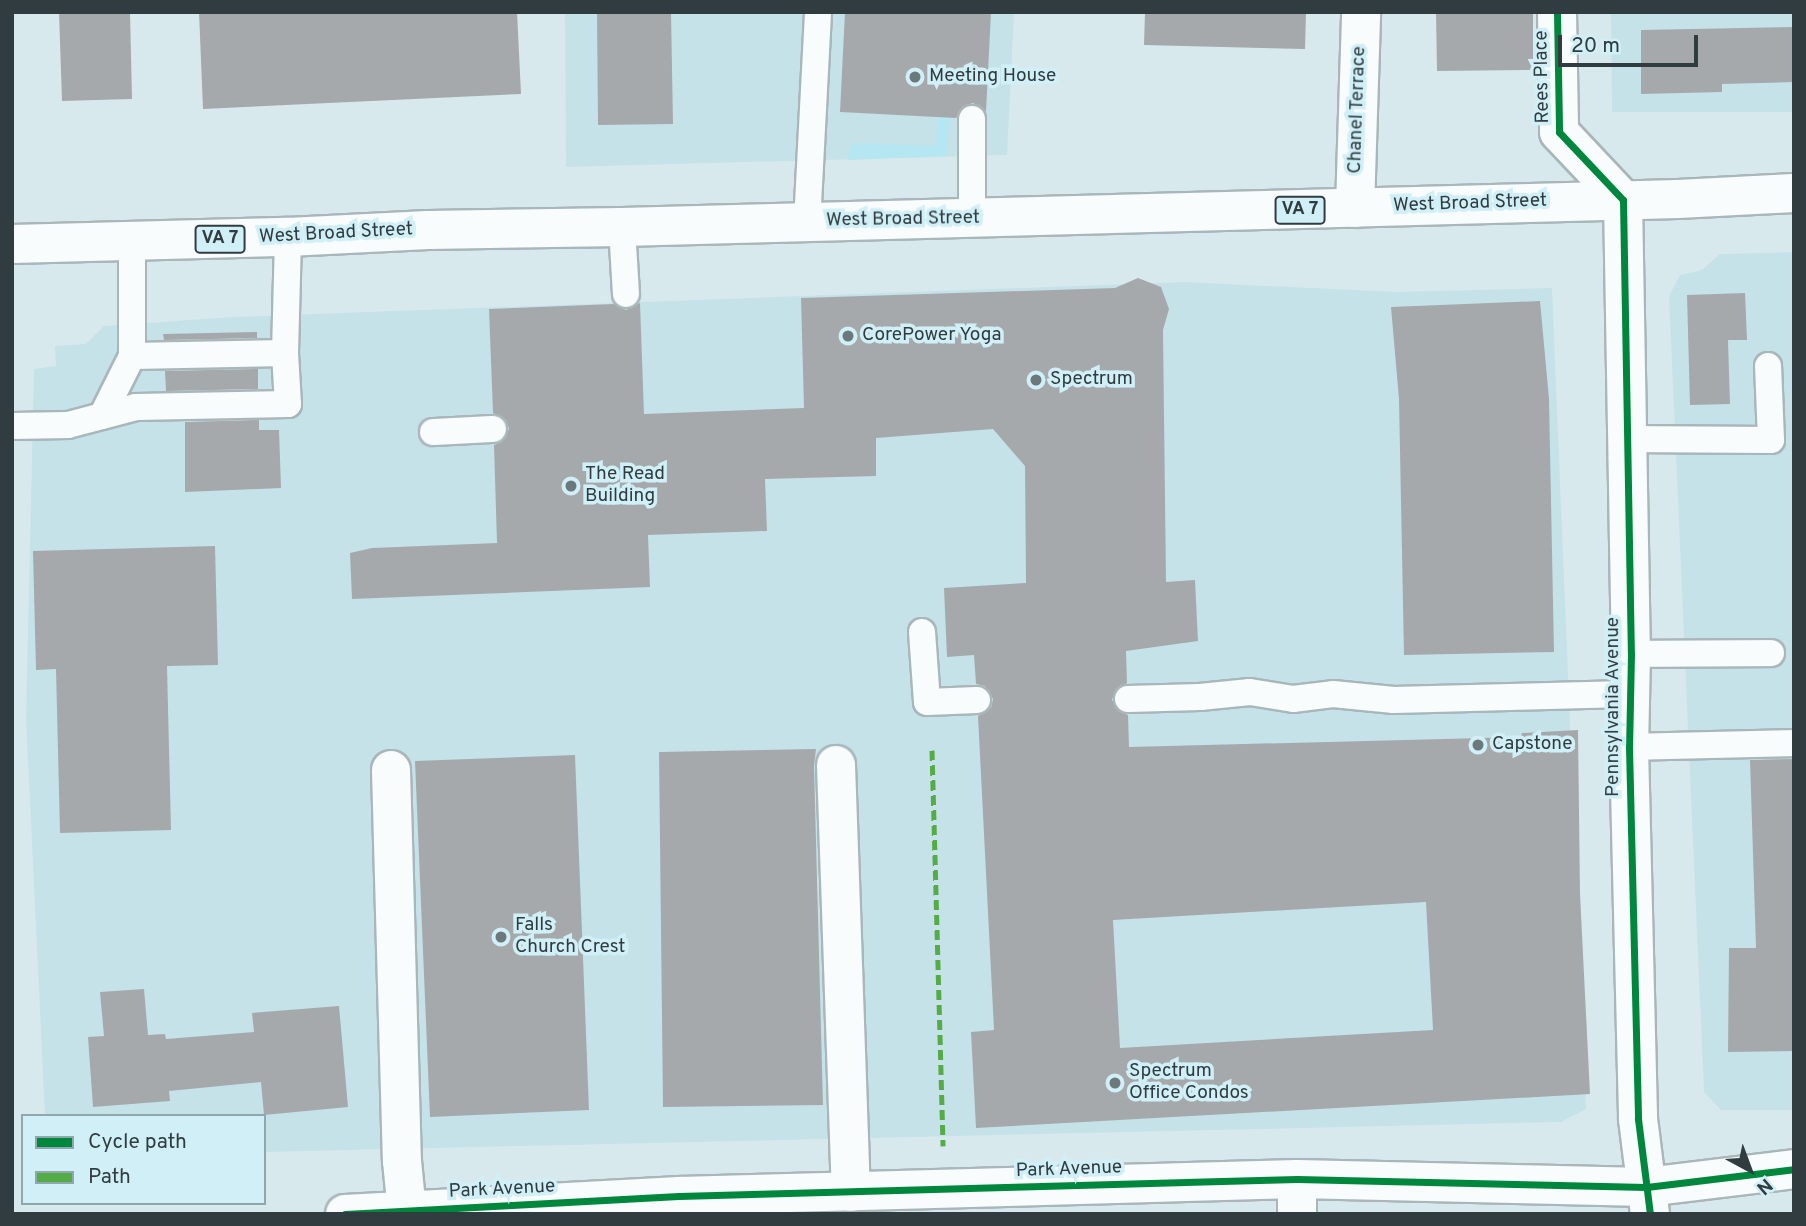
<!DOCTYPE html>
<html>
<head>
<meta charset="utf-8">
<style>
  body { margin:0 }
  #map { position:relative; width:1806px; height:1226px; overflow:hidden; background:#d8e9ee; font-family:Overpass,sans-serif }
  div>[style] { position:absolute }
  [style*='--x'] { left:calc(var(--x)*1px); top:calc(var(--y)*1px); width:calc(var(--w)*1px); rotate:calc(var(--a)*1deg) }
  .built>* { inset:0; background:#c5e2e9 }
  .green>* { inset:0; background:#b5e7f2 }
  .building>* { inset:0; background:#a6a9ab }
  .roads { filter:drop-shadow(2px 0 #a9b6ba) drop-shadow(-2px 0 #a9b6ba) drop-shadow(0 2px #a9b6ba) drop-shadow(0 -2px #a9b6ba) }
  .lane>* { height:26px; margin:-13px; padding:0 13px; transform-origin:13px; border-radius:13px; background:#f9fcfc }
  .street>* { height:38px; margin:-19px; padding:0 19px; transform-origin:19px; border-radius:19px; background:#f9fcfc }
  .primary>* { height:38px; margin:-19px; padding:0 19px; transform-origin:19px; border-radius:19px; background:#f9fcfc }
  .quiet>* { height:5px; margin-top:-2.5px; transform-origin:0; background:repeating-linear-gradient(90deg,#54ac46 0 10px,transparent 0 15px) }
  .cycleway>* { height:7px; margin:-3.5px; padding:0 3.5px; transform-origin:3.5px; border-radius:3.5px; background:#00873e }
  .dots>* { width:19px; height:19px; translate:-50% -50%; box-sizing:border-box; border:4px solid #d0eff6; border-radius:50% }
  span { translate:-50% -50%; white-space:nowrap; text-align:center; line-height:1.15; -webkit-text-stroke:7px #d0eff6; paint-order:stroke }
  .shield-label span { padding:2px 5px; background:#d0eff6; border:2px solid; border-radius:5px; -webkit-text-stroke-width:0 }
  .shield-label { font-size:18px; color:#303c3f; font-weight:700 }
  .poi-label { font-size:19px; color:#303c3f }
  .left { translate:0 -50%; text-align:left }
  .street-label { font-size:19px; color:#303c3f }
  .frame { position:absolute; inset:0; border:14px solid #303c3f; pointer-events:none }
  .legend { position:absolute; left:21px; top:1114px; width:245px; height:91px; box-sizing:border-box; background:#d0eff6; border:2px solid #90a7ad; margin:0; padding:9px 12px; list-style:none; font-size:21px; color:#303c3f }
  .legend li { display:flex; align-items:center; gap:14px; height:35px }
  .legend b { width:35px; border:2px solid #90a7ad }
  .north { position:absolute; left:1715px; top:1135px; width:70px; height:70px; -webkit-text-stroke:5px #d0eff6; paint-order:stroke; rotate:139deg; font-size:19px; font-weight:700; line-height:28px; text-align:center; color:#303c3f }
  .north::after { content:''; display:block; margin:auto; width:24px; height:32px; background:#303c3f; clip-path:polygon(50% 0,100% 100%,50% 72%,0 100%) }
  .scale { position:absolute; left:1558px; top:35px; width:140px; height:32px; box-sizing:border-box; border:4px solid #303c3f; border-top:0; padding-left:9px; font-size:21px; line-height:24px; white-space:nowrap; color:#303c3f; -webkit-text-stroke:5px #d0eff6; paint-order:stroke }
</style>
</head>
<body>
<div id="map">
  <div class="built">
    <i style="clip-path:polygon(565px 12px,1014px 12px,1007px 155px,566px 167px)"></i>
    <i style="clip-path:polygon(1611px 12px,1794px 12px,1794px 112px,1612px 112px)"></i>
    <i style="clip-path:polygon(1794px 252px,1794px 1110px,1721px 1110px,1704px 1092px,1669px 296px,1680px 275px,1702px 270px,1720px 254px)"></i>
    <i style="clip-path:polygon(1184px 282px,1397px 292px,1552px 288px,1586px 1109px,1561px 1122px,264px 1152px,264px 1116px,45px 1116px,26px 718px,34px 369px,56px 366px,55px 346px,86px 344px,104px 326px,233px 317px)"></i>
  </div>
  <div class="green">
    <i style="clip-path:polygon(938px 117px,950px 117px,946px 156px,848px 160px,849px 150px,854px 143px,936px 146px)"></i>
  </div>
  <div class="building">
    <i style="clip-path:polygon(59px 12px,130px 12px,132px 99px,62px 101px)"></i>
    <i style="clip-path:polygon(199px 12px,517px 12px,521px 94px,203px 109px)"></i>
    <i style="clip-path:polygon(597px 12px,671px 12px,673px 124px,598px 125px)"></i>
    <i style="clip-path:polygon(845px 12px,991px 12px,986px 112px,973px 103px,964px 106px,956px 118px,840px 112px)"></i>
    <i style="clip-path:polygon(1145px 12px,1306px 12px,1305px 49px,1144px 45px)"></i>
    <i style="clip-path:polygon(1436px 12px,1533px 12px,1533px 70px,1437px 71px)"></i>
    <i style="clip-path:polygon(1794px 27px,1794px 82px,1722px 84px,1722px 92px,1641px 94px,1641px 30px)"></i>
    <i style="clip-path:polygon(evenodd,1138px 278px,1161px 287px,1169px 309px,1163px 330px,1166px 582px,1195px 580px,1198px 641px,1126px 651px,1127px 683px,1115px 691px,1112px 700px,1120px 712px,1128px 715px,1129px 747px,1521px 737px,1522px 733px,1578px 730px,1580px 894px,1590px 1094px,976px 1128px,971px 1032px,994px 1030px,978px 716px,991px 708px,993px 699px,985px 686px,976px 684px,974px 655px,947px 657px,944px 588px,1026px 583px,1025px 466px,993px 429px,876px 438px,876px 476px,765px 479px,767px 531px,648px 535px,650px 587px,352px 599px,350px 553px,372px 548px,497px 543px,494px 445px,502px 442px,509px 429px,506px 420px,493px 413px,489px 309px,614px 304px,626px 310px,640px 303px,644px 414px,804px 408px,801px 298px,1115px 288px,1138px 278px,1426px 902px,1433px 1030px,1120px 1048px,1113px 920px,1426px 902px)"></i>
    <i style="clip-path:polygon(1745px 293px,1747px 340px,1728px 340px,1730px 404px,1690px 405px,1687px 295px)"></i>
    <i style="clip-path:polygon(1540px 301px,1549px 399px,1554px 652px,1404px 655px,1399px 399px,1391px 307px)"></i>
    <i style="clip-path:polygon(257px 332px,257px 338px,164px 340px,163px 334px)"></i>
    <i style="clip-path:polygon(258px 369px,258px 389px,166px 391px,165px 371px)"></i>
    <i style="clip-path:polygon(259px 420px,259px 430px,279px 430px,281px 488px,185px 492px,185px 422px)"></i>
    <i style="clip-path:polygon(215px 546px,218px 665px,167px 666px,171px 830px,60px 833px,56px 669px,36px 670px,33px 551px)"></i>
    <i style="clip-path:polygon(816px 749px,814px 766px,823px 1105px,663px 1107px,659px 752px)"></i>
    <i style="clip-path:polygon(575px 755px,589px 1110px,430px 1117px,415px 761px)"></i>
    <i style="clip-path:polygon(1794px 759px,1794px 1051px,1728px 1052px,1729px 948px,1756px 948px,1750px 760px)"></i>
    <i style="clip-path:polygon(144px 989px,148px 1035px,165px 1034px,166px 1039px,254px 1032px,252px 1013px,339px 1006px,348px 1107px,264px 1115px,261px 1082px,169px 1091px,170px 1101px,93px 1107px,88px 1037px,104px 1036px,100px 992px)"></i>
  </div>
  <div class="roads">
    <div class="lane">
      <i style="--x:972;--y:219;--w:100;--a:-90"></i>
      <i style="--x:807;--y:223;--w:211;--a:-87"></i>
      <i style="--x:622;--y:227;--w:67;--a:86.6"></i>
      <i style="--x:132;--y:242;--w:114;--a:90"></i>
      <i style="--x:102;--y:416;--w:67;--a:-63.4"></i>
      <i style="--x:132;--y:356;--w:153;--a:-1.1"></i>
      <i style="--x:12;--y:426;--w:56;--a:-1"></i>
      <i style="--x:68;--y:425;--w:70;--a:-14.8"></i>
      <i style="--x:136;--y:407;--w:152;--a:-1.1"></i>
      <i style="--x:288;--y:404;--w:51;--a:-93.4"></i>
      <i style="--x:285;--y:353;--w:116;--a:-88.5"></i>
      <i style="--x:433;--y:432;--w:60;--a:-2.9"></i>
      <i style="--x:1627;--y:439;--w:144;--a:0.4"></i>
      <i style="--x:1771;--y:440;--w:74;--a:-92.3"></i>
      <i style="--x:922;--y:632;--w:70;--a:85.9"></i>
      <i style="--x:927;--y:702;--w:50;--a:-2.3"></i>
      <i style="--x:1631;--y:654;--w:140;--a:-0.4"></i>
      <i style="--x:1128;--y:699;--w:72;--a:-1.6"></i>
      <i style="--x:1200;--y:697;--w:50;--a:-5.7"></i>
      <i style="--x:1250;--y:692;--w:44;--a:9.2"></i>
      <i style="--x:1293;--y:699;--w:40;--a:-7.1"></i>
      <i style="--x:1333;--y:694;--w:61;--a:5.6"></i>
      <i style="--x:1394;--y:700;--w:236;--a:-1.5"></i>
      <i style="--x:1629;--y:747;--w:165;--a:-1.4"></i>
    </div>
    <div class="street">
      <i style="--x:1557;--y:12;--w:120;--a:89"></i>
      <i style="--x:1559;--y:132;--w:93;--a:46.7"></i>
      <i style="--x:1623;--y:200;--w:454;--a:89"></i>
      <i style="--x:1631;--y:654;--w:93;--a:91.2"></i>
      <i style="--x:1629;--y:747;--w:372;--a:88.6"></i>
      <i style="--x:1638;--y:1119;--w:96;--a:82.8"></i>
      <i style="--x:1355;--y:208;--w:196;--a:-88.2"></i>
      <i style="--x:836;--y:765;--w:427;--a:88"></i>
      <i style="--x:391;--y:770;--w:391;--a:88.4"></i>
      <i style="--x:402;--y:1161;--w:51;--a:84.4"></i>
      <i style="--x:1297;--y:1179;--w:35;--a:90"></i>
      <i style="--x:345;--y:1214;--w:334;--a:-3.1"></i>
      <i style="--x:679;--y:1196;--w:618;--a:-1.58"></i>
      <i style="--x:1297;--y:1179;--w:349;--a:1.3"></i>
      <i style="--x:1646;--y:1187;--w:149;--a:-6.9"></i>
    </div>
    <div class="primary">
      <i style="--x:12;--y:244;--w:276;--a:-1.5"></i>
      <i style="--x:288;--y:237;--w:140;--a:-2.9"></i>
      <i style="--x:428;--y:230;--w:194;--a:-0.9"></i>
      <i style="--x:622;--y:227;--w:1056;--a:-1.52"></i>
      <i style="--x:1678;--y:199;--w:116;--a:-3"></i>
    </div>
  </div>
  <div class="quiet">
    <i style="--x:932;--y:750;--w:396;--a:88.4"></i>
  </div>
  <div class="cycleway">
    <i style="--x:1557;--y:12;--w:120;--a:89"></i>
    <i style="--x:1559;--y:132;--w:93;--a:46.7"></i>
    <i style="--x:1623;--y:200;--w:454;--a:89"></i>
    <i style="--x:1631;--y:654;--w:93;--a:91.2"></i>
    <i style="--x:1629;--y:747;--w:372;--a:88.6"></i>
    <i style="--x:1638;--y:1119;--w:96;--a:82.8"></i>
    <i style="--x:345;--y:1214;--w:334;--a:-3.1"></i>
    <i style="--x:679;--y:1196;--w:618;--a:-1.58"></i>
    <i style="--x:1297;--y:1179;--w:349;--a:1.3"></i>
    <i style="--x:1646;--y:1187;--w:149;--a:-6.9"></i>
  </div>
  <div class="dots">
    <i style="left:915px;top:77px;background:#6b797c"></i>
    <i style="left:848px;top:336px;background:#6b797c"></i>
    <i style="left:1036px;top:380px;background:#6b797c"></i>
    <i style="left:571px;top:486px;background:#6b797c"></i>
    <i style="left:1478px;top:745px;background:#6b797c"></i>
    <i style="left:501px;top:937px;background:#6b797c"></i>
    <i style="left:1115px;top:1083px;background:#6b797c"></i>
  </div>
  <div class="shield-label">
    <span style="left:1300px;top:210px">VA 7</span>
    <span style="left:220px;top:239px">VA 7</span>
  </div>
  <div class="poi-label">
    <span class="left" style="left:929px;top:77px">Meeting House</span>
    <span class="left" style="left:862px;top:336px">CorePower Yoga</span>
    <span class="left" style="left:1050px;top:380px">Spectrum</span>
    <span class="left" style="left:585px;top:486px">The Read<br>Building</span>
    <span class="left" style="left:1492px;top:745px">Capstone</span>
    <span class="left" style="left:515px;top:937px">Falls<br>Church Crest</span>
    <span class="left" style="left:1129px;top:1083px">Spectrum<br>Office Condos</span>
  </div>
  <div class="street-label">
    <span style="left:1543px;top:77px;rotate:-91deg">Rees Place</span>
    <span style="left:1358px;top:110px;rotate:-88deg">Chanel Terrace</span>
    <span style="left:1470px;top:204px;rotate:-2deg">West Broad Street</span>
    <span style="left:903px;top:220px;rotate:-1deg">West Broad Street</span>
    <span style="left:336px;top:234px;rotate:-3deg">West Broad Street</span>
    <span style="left:1614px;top:707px;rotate:-90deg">Pennsylvania Avenue</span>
    <span style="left:1069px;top:1170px;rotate:-2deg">Park Avenue</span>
    <span style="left:502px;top:1190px;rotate:-3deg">Park Avenue</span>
  </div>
  <div class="frame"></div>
  <ul class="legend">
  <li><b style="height:9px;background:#00873e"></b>Cycle path</li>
  <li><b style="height:9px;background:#54ac46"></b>Path</li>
  </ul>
  <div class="north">N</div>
  <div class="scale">20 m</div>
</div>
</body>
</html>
